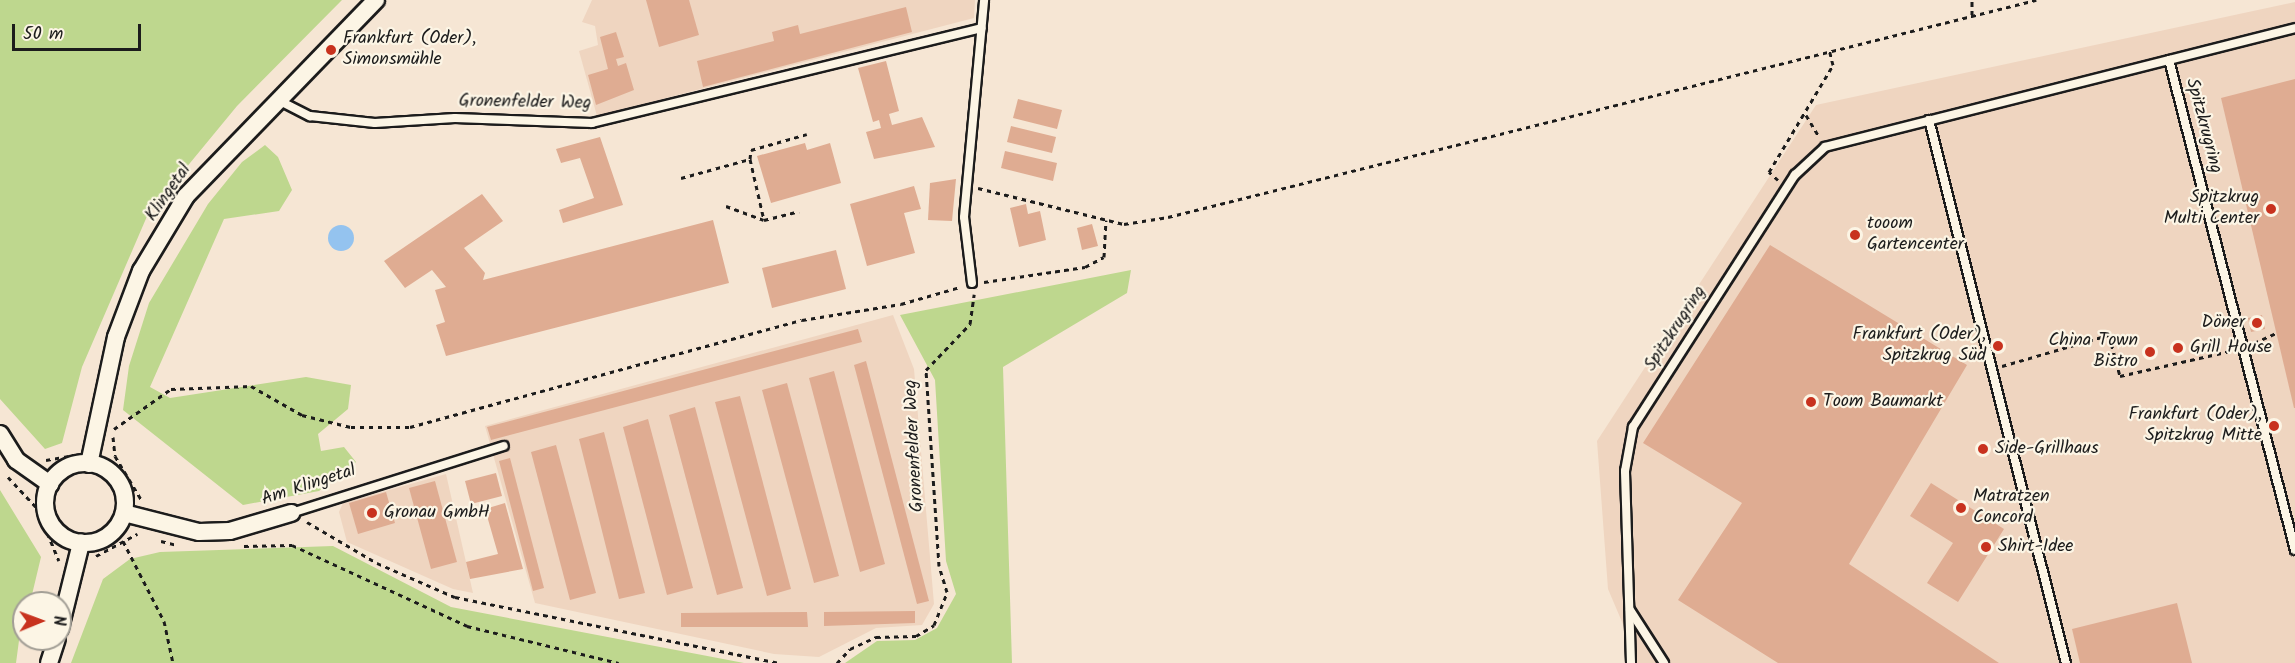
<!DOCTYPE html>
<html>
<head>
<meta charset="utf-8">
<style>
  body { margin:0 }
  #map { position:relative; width:2295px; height:663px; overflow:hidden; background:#f6e6d4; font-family:Kalam,sans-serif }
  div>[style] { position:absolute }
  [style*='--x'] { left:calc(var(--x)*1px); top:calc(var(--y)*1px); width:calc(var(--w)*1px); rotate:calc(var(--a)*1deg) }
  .built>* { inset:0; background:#efd5c0 }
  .green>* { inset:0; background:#bed78e }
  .water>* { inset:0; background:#94c3ef }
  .round { border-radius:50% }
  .building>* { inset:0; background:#dfac92 }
  .path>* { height:3px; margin-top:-1.5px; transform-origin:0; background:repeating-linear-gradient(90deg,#1c1c1c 0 4.5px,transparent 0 9px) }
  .roads { filter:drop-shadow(2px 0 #1c1c1c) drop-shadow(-2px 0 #1c1c1c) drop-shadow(0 2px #1c1c1c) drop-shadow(0 -2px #1c1c1c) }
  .lane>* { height:8px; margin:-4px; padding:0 4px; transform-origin:4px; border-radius:4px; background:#fcf5e5 }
  .street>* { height:16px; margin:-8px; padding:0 8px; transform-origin:8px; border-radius:8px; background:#fcf5e5 }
  .street>.ring { margin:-8px; padding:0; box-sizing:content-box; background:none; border:16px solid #fcf5e5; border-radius:50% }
  .dots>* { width:16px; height:16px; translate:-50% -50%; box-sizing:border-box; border:3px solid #fcf5e5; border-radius:50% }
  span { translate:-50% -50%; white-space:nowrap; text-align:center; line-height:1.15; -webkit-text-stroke:4.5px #fcf5e5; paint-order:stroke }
  .poi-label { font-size:18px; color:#1c1c1c }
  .left { translate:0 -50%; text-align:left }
  .right { translate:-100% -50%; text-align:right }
  .street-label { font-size:18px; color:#1c1c1c }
  .north { position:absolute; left:12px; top:591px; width:60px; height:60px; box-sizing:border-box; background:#fcf5e5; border:2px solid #a29e95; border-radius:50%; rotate:89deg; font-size:16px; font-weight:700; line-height:24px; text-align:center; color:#1c1c1c }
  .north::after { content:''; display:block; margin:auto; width:21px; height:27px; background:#c8321e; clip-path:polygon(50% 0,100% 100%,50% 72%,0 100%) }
  .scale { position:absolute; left:12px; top:24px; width:129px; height:27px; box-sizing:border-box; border:3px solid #1c1c1c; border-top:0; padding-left:8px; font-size:18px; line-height:21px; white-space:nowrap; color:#1c1c1c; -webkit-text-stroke:4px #fcf5e5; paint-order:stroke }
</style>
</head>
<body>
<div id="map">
  <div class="built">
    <i style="clip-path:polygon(592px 0,975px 0,974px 18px,597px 116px,579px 51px,598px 45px,595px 26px,582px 22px)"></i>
    <i style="clip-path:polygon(2295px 2px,2295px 663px,1625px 663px,1628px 636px,1608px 589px,1597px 441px,1816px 105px)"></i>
    <i style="clip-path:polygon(893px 315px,914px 369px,934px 604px,922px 625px,876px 628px,819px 657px,774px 654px,535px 603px,485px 426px)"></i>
    <i style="clip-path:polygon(446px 474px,473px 593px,453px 589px,347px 542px,339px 512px,343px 503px)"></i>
  </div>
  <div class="green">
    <i style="clip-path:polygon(0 0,342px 0,237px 106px,148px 214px,82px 367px,62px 443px,45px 449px,0 399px)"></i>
    <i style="clip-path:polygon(265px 145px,278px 157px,292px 190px,279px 211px,224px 219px,150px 387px,170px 398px,306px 377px,351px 385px,348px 409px,318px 434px,321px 451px,344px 447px,356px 462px,319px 491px,243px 505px,123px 410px,129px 366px,149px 303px,208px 204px,242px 162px)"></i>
    <i style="clip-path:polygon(1131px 270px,1127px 293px,1003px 367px,1012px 663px,845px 663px,877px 641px,915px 640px,937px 628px,956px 594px,946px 561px,935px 380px,900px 315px)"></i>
    <i style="clip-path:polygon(0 490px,41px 557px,30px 603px,24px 603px,16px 663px,0 663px)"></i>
    <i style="clip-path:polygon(333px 546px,451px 607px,744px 663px,71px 663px,103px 579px,130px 559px,160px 552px)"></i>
  </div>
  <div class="water">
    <i class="round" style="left:328px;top:225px;width:26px;height:26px"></i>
  </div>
  <div class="building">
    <i style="clip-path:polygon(646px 0,689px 0,699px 35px,659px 47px)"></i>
    <i style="clip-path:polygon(906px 7px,912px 32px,703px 87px,697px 61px,774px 41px,772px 32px,798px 25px,800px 34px)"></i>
    <i style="clip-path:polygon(616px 32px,624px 57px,616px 59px,618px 66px,626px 63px,634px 90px,596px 105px,588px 75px,608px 69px,600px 37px)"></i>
    <i style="clip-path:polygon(886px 61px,899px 111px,889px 114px,892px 125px,922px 117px,935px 147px,874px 159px,866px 132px,881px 128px,879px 120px,873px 122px,858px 68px)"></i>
    <i style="clip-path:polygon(2295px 79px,2295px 408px,2294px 408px,2221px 98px)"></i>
    <i style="clip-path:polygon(1018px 99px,1062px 110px,1057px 129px,1013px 118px)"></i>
    <i style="clip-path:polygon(1011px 126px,1056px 137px,1052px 153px,1007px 142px)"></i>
    <i style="clip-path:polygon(600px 137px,623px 205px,563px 223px,559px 210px,594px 198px,580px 158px,561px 163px,556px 149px)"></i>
    <i style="clip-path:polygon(805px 143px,807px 150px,830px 143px,841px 183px,771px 203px,757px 156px)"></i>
    <i style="clip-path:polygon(1005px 151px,1057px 163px,1053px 181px,1001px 168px)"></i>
    <i style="clip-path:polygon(956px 179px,952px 221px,928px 220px,930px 183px)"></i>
    <i style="clip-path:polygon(914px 186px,921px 209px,904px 213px,915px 253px,867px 266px,850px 204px)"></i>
    <i style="clip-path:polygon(482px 194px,503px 221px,464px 248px,485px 273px,483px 280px,713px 220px,729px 283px,446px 356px,436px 325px,445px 322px,435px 290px,446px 287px,432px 270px,405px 288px,384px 261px)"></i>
    <i style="clip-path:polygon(1026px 204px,1028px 214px,1040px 211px,1046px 240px,1019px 247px,1010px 208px)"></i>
    <i style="clip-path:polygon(1092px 224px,1098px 246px,1082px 250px,1077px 228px)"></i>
    <i style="clip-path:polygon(1770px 245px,1967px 365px,1849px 564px,1999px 663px,1778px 663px,1678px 600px,1742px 503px,1643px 443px)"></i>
    <i style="clip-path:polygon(836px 250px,846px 289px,772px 308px,762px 268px)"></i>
    <i style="clip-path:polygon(2262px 315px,2265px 329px,2251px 332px,2248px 318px)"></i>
    <i style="clip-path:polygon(858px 329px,862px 342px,491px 440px,487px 427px)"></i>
    <i style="clip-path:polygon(866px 361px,929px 601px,917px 604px,854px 365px)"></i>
    <i style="clip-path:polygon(834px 371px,885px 564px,860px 572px,809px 378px)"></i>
    <i style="clip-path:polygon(787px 383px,839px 576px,814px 583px,762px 390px)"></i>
    <i style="clip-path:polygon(740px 396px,791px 589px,767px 596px,715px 402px)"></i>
    <i style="clip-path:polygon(695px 407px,743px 588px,717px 595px,669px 415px)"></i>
    <i style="clip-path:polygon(648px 419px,693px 588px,667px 595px,623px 427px)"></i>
    <i style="clip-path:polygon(604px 432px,645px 593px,619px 599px,579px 439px)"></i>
    <i style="clip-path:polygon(556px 445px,596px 593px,570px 600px,531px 452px)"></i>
    <i style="clip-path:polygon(510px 458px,544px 588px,533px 591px,499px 461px)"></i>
    <i style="clip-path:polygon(496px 473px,502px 496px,471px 504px,465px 481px)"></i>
    <i style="clip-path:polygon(435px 481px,457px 562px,431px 569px,409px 488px)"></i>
    <i style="clip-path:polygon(1931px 483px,2004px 529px,1958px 602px,1927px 583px,1953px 543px,1910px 516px)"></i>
    <i style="clip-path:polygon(386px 492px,395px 523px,358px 534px,349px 503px)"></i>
    <i style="clip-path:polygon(505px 503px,523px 569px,470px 579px,466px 562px,498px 554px,485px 509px)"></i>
    <i style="clip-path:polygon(2177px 603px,2192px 663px,2080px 663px,2072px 629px)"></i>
    <i style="clip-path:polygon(915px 611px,915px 623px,824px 626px,824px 612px)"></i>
    <i style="clip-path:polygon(807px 612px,808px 627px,681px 627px,681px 613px)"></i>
  </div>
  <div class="path">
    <i style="--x:1972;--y:15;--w:15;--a:-90"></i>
    <i style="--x:1806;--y:115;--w:26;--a:59"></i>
    <i style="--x:750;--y:159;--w:9;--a:-84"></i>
    <i style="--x:751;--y:150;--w:58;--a:-15.9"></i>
    <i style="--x:681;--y:178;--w:72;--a:-15.4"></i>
    <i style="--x:750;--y:159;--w:63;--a:77.1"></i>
    <i style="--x:1778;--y:180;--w:12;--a:-138"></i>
    <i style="--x:1769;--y:172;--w:125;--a:-59.1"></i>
    <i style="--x:1833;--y:65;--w:16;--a:-104"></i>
    <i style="--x:978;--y:188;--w:150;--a:13.9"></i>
    <i style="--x:1124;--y:224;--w:45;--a:-9"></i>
    <i style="--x:1168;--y:217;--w:895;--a:-14.04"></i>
    <i style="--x:726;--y:206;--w:40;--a:20.2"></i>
    <i style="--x:764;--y:220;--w:36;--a:-14"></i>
    <i style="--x:984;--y:282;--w:102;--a:-8.4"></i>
    <i style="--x:1085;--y:267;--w:21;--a:-28"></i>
    <i style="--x:1104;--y:257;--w:37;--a:-87"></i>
    <i style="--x:2254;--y:343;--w:24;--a:-24"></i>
    <i style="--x:2002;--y:366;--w:111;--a:-16.2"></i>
    <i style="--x:2109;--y:335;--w:42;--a:75"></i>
    <i style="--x:2120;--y:376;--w:113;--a:-12.8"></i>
    <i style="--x:114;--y:429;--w:70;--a:-35.1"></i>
    <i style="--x:171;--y:389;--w:80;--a:-2.1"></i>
    <i style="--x:251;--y:386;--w:59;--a:29.6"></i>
    <i style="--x:302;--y:415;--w:50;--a:13.8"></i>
    <i style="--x:351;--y:427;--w:59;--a:0"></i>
    <i style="--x:410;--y:427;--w:406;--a:-15.3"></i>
    <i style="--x:802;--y:320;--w:100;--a:-9.2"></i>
    <i style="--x:901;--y:304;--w:61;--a:-16.1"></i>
    <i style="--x:113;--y:437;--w:19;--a:84"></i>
    <i style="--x:115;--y:456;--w:52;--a:59"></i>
    <i style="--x:46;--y:460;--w:28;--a:-10"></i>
    <i style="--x:8;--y:477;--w:42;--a:46.9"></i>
    <i style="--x:37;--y:508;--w:57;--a:67.5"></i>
    <i style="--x:307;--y:522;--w:81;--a:30.4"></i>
    <i style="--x:377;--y:563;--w:85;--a:23.6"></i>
    <i style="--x:455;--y:597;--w:330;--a:11.5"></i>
    <i style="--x:123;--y:541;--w:90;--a:62.9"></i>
    <i style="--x:164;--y:621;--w:43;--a:77.9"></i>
    <i style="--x:161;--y:541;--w:16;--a:14"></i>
    <i style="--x:244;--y:546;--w:48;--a:-1.2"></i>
    <i style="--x:292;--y:545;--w:193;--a:24.8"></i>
    <i style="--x:467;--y:626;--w:156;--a:13.7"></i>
    <i style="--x:96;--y:556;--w:47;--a:-28.2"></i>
    <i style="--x:837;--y:663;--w:19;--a:-47"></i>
    <i style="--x:850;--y:649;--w:29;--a:-25"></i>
    <i style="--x:876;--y:637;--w:40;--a:-1.4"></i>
    <i style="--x:916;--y:636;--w:21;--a:-31"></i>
    <i style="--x:934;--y:625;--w:35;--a:-68"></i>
    <i style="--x:947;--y:592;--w:27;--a:-107"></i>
    <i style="--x:939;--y:566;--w:196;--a:-93.8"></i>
    <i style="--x:926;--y:370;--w:64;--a:-46.3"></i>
    <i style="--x:970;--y:324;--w:30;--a:-82"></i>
  </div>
  <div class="roads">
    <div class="lane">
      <i style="--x:2169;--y:60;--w:506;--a:75.58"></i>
      <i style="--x:278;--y:100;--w:36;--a:27"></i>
      <i style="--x:310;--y:116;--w:65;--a:6.1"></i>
      <i style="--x:375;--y:123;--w:80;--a:-3.6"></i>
      <i style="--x:455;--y:118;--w:137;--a:2.1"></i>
      <i style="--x:592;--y:123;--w:401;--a:-13.7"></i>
      <i style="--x:1929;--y:120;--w:560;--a:75.84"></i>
      <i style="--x:972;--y:283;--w:66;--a:-96.9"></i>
      <i style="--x:964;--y:217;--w:218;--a:-84.7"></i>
      <i style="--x:291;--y:513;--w:223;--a:-17.5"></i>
      <i style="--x:1630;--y:610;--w:63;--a:57.3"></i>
      <i style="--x:1631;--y:663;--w:192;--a:-91.8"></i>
      <i style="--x:1625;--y:471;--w:45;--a:-79.7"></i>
      <i style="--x:1633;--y:427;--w:300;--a:-57.3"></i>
      <i style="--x:1795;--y:175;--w:41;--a:-43"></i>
      <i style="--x:1825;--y:147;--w:485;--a:-14.2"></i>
    </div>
    <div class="street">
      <i style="--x:0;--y:434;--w:31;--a:58"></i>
      <i style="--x:16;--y:460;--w:42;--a:35.2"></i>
      <i class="ring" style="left:45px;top:463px;width:64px;height:64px"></i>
      <i style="--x:89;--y:464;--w:130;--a:-78"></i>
      <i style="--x:116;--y:337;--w:71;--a:-69.3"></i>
      <i style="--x:141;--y:271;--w:87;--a:-59"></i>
      <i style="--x:186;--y:196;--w:273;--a:-45.9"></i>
      <i style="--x:124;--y:513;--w:77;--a:14.2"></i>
      <i style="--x:199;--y:532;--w:31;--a:-2"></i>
      <i style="--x:230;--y:531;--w:64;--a:-16.4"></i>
      <i style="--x:60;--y:628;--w:88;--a:-76.1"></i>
      <i style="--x:49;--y:663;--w:25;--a:-72"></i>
    </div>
  </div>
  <div class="dots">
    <i style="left:331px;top:50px;background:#c8321e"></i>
    <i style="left:2271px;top:209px;background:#c8321e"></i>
    <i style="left:1855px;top:235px;background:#c8321e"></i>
    <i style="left:2257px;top:323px;background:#c8321e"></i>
    <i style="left:1998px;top:346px;background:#c8321e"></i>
    <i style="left:2178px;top:348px;background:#c8321e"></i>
    <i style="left:2150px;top:352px;background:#c8321e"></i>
    <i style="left:1811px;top:402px;background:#c8321e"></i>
    <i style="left:2274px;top:426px;background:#c8321e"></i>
    <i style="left:1983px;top:449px;background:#c8321e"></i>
    <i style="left:1961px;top:508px;background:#c8321e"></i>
    <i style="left:372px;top:513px;background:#c8321e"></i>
    <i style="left:1986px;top:547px;background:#c8321e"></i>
  </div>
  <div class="poi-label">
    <span class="left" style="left:343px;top:50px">Frankfurt (Oder),<br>Simonsmühle</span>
    <span class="right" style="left:2259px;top:209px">Spitzkrug<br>Multi Center</span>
    <span class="left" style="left:1867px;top:235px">tooom<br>Gartencenter</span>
    <span class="right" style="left:2245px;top:323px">Döner</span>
    <span class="right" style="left:1986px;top:346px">Frankfurt (Oder),<br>Spitzkrug Süd</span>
    <span class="right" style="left:2138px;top:352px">China Town<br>Bistro</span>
    <span class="left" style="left:2190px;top:348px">Grill House</span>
    <span class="left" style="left:1823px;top:402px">Toom Baumarkt</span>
    <span class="right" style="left:2262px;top:426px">Frankfurt (Oder),<br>Spitzkrug Mitte</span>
    <span class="left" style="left:1995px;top:449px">Side-Grillhaus</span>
    <span class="left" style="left:1973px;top:508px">Matratzen<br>Concord</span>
    <span class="left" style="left:384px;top:513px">Gronau GmbH</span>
    <span class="left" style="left:1998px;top:547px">Shirt-Idee</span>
  </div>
  <div class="street-label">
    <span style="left:525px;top:103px;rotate:1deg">Gronenfelder Weg</span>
    <span style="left:2203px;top:126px;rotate:75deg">Spitzkrugring</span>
    <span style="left:169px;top:193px;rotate:-55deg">Klingetal</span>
    <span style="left:1676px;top:329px;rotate:-57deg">Spitzkrugring</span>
    <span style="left:915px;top:446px;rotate:-93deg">Gronenfelder Weg</span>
    <span style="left:309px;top:486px;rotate:-18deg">Am Klingetal</span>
  </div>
  <div class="north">N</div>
  <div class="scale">50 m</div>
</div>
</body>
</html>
